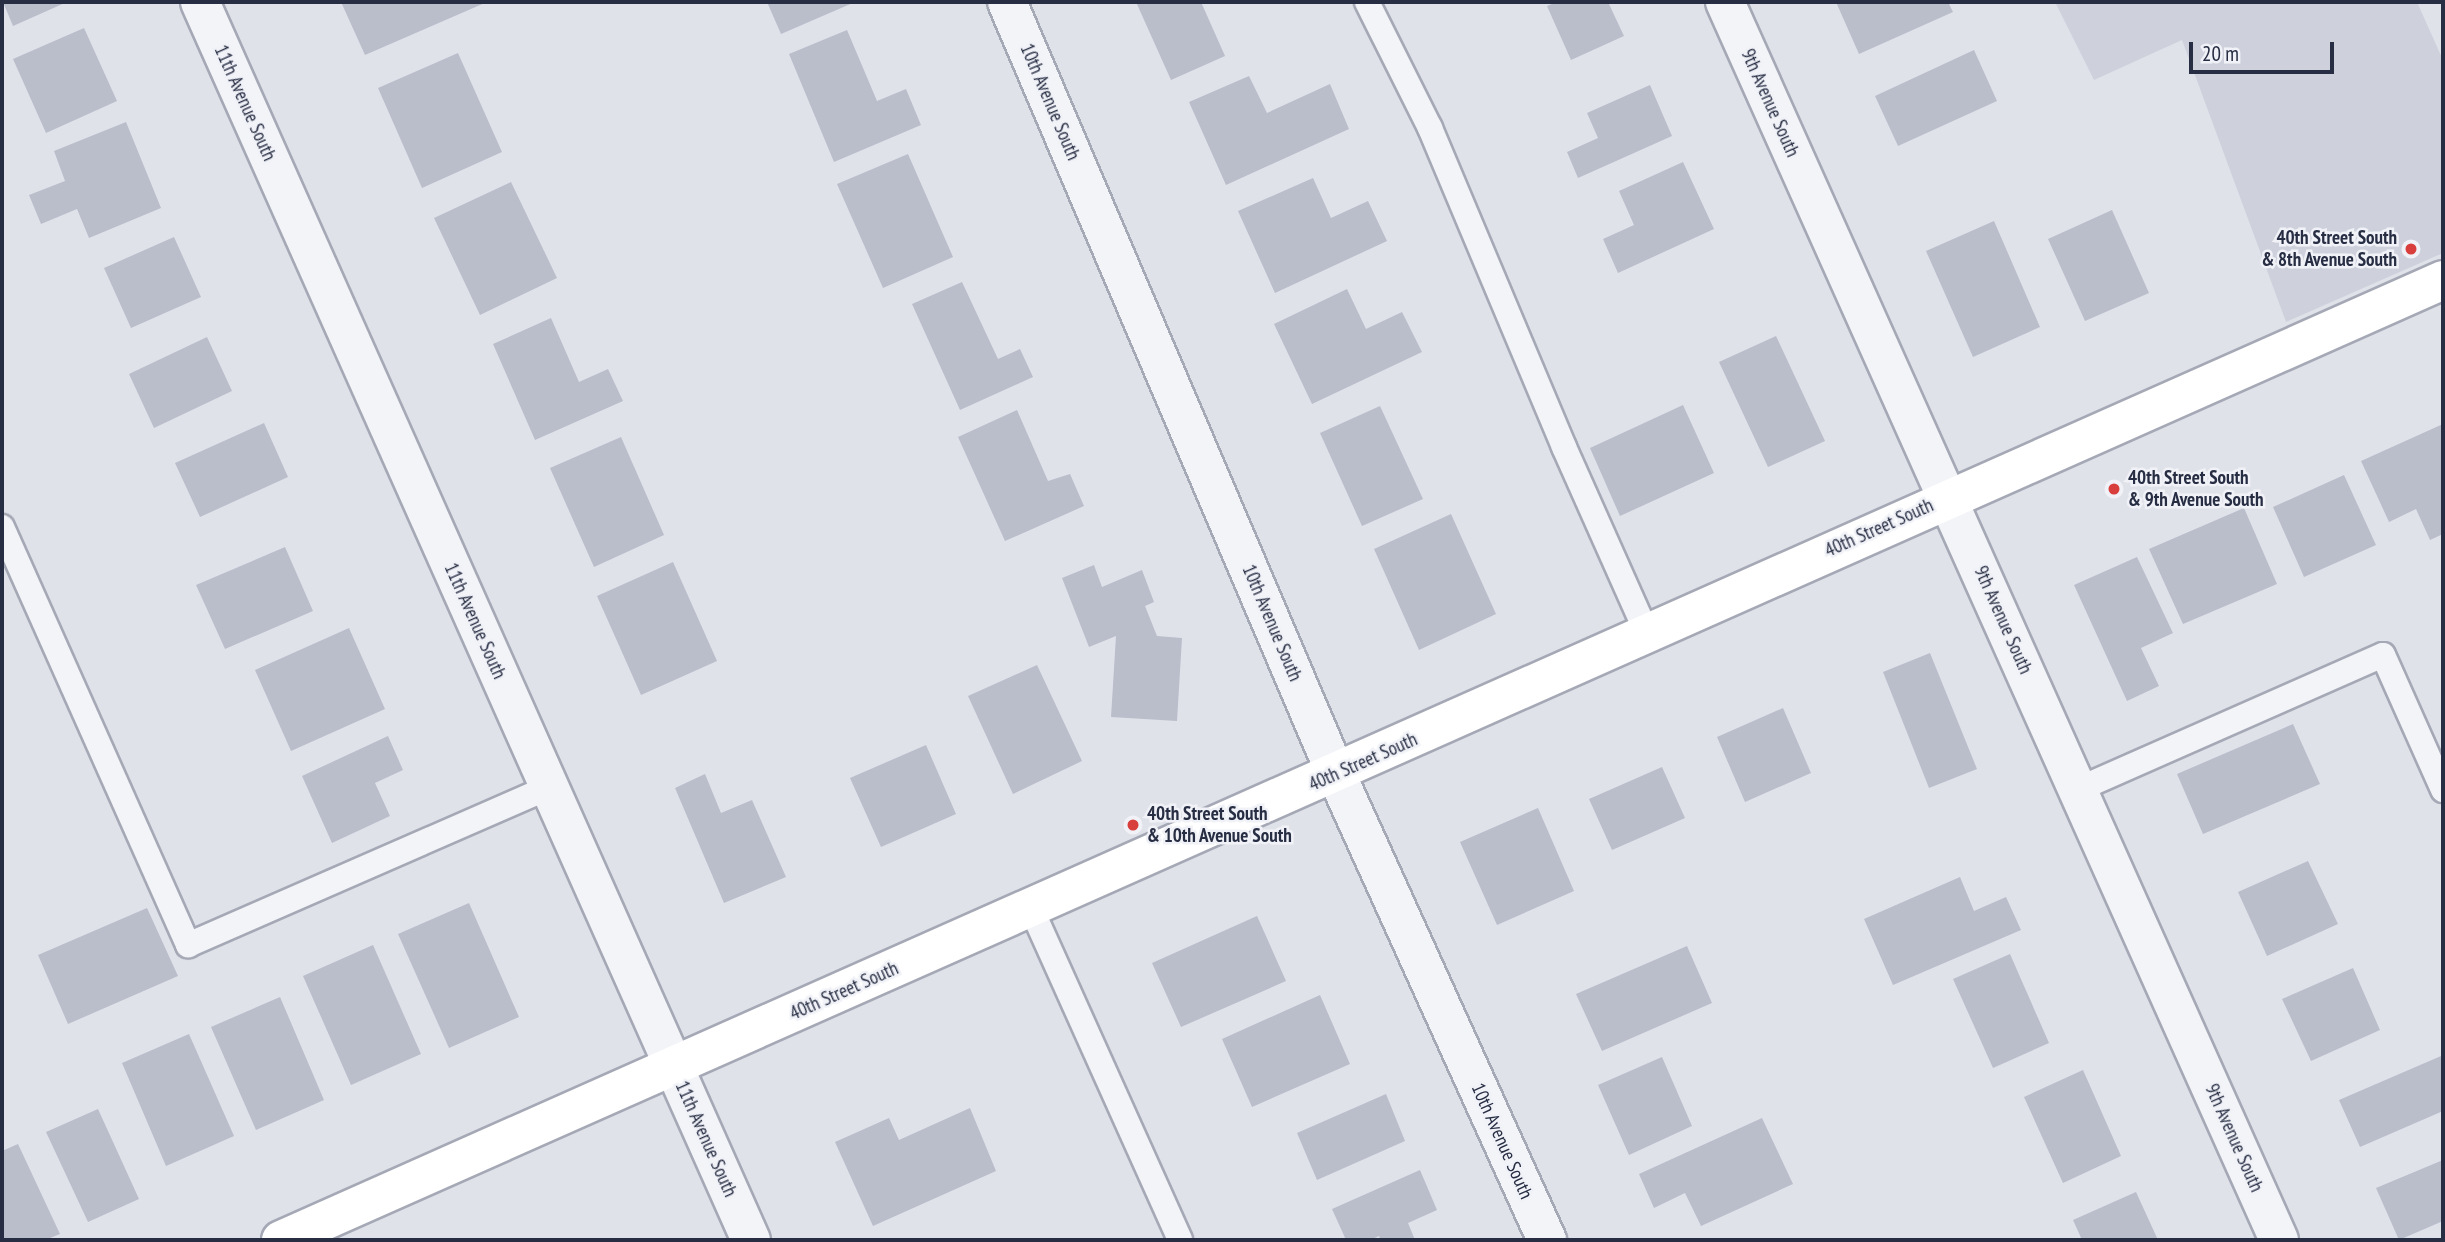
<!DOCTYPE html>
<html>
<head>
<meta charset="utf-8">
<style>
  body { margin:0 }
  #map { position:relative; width:2445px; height:1242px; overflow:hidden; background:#e0e2ea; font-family:"PT Sans Narrow",sans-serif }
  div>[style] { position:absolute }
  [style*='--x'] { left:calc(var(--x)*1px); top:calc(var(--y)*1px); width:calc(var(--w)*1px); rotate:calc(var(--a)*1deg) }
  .built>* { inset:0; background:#ced1dc }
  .building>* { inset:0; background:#babdca }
  .roads { filter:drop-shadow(2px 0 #a5a8b5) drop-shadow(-2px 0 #a5a8b5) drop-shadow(0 2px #a5a8b5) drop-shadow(0 -2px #a5a8b5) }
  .lane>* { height:24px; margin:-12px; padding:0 12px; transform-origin:12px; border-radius:12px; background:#f3f4f8 }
  .street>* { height:38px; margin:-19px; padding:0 19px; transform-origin:19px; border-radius:19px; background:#f3f4f8 }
  .secondary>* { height:38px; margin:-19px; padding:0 19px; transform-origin:19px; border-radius:19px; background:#fff }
  .dots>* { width:19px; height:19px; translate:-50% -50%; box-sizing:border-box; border:4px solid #f0f2f7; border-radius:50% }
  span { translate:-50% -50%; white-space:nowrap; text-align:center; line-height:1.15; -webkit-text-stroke:5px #f0f2f7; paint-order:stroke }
  .street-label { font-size:19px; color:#272d43 }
  .poi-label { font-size:19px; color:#272d43; font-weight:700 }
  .right { translate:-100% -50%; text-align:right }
  .left { translate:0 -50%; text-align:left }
  .frame { position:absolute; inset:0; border:4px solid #272d43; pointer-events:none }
  .scale { position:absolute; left:2189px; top:42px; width:145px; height:32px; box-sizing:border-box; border:4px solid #272d43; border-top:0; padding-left:9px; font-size:21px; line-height:24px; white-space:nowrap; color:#272d43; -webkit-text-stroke:5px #f0f2f7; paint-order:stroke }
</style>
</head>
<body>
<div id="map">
  <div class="built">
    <i style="clip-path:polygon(2055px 2px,2417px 2px,2443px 60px,2443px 253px,2286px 322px,2182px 40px,2094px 80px)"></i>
  </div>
  <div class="building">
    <i style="clip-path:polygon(3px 2px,67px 2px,13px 26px)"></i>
    <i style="clip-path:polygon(341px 2px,487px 2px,365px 55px)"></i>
    <i style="clip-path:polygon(767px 2px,855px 2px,781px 34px)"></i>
    <i style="clip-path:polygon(1136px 2px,1201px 2px,1225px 56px,1171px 80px)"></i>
    <i style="clip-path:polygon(1557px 2px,1608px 2px,1624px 36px,1571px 60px,1547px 6px)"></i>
    <i style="clip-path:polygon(1836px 2px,1948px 2px,1953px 12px,1859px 54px)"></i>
    <i style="clip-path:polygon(84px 28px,117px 101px,46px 133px,13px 59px)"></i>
    <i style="clip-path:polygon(847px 30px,877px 101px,906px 89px,921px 125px,834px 162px,789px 54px)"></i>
    <i style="clip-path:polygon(1974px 50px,1997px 101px,1898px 146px,1875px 96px)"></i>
    <i style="clip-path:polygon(458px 53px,502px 152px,422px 188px,378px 88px)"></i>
    <i style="clip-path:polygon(1249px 76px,1267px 113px,1330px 84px,1349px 129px,1226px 185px,1189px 102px)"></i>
    <i style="clip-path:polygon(1650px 85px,1672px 136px,1578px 178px,1567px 152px,1598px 138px,1587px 113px)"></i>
    <i style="clip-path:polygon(126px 122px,161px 208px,89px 238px,77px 209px,41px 224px,29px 195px,65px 181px,54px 151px)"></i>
    <i style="clip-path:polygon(908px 154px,953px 257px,883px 288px,837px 184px)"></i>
    <i style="clip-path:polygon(1683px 162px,1714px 229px,1618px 273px,1603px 239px,1634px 225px,1619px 191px)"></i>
    <i style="clip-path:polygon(1313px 178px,1331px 218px,1368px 201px,1387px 241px,1275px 293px,1238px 211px)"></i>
    <i style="clip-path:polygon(511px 182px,557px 278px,480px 315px,434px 218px)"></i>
    <i style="clip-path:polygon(2112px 210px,2149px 293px,2085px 321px,2048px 239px)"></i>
    <i style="clip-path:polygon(1994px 221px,2040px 327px,1973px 357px,1926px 251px)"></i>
    <i style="clip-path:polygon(174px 237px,201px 297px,131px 328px,104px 268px)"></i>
    <i style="clip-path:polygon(962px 282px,998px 359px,1020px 349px,1033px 377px,960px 410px,912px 304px)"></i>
    <i style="clip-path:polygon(1347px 289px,1366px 329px,1402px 312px,1422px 352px,1312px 404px,1274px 324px)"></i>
    <i style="clip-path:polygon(551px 318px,579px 382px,608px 369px,623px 401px,535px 440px,493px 344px)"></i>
    <i style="clip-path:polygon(1776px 336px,1825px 441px,1768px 467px,1719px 362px)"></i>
    <i style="clip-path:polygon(207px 337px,232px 391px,154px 428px,129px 374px)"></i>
    <i style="clip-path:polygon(1683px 405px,1714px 473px,1620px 516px,1590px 448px)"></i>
    <i style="clip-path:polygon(1380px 406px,1423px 499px,1362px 526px,1320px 433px)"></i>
    <i style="clip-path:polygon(1017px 410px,1048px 481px,1070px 474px,1084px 506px,1005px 541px,958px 437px)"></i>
    <i style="clip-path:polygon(264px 423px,288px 477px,200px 517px,175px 463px)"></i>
    <i style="clip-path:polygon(2443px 424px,2443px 534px,2430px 540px,2416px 509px,2389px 522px,2361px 461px)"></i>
    <i style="clip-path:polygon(621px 437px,664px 535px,594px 567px,550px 468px)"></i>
    <i style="clip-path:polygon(2344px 475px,2376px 545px,2304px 577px,2273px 507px)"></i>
    <i style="clip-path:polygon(2244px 508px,2277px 584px,2183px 624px,2149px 549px)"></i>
    <i style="clip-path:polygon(1451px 514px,1496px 614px,1419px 650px,1374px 549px)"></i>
    <i style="clip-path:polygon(285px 547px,313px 611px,225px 649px,196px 585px)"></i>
    <i style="clip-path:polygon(2137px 557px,2173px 633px,2141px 648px,2159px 686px,2127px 701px,2074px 585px)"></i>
    <i style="clip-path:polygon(673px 562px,717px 661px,641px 695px,597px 596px)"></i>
    <i style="clip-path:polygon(1094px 565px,1102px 587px,1142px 570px,1154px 602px,1145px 606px,1157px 636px,1182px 638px,1177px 721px,1111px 717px,1116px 636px,1089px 647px,1062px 578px)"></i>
    <i style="clip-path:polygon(349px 628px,385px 709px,291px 751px,255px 670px)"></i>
    <i style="clip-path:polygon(1930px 653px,1977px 769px,1929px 788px,1883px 672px)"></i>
    <i style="clip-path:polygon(1037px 665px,1082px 761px,1013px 794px,968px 696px)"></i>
    <i style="clip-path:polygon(1783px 708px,1811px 773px,1745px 802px,1717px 737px)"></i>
    <i style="clip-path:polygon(2293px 724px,2320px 784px,2203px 834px,2177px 774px)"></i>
    <i style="clip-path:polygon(388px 736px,403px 770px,375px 783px,390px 816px,332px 843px,302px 776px)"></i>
    <i style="clip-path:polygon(926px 745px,956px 814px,881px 847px,850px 778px)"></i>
    <i style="clip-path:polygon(1662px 767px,1685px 818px,1612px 850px,1589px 799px)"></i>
    <i style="clip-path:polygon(705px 774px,721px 813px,752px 800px,786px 877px,724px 903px,675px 788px)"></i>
    <i style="clip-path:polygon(1538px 808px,1574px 891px,1497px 925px,1460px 842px)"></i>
    <i style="clip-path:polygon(2308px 861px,2338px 924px,2267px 956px,2238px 892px)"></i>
    <i style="clip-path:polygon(1960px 877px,1974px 911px,2006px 897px,2021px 930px,1893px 985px,1864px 919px)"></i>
    <i style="clip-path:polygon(469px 903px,519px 1017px,449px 1048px,398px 934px)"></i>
    <i style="clip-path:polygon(147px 908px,178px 976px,68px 1024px,38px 955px)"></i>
    <i style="clip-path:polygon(1257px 916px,1286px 981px,1181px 1027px,1152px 963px)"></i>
    <i style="clip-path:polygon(373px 945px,421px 1054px,351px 1085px,303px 976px)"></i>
    <i style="clip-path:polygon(1687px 946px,1712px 1003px,1602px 1051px,1576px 994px)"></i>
    <i style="clip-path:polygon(2010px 954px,2049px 1043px,1993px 1068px,1953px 979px)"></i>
    <i style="clip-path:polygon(2353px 968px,2380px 1030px,2311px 1061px,2282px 999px)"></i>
    <i style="clip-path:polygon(1320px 995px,1350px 1064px,1252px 1107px,1222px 1039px)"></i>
    <i style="clip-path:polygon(280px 997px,324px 1100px,256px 1130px,211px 1027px)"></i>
    <i style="clip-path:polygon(189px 1034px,234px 1136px,166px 1166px,122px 1063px)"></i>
    <i style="clip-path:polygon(2441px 1056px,2443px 1111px,2360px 1147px,2339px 1100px)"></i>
    <i style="clip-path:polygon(1662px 1057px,1692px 1126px,1629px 1155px,1598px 1085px)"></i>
    <i style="clip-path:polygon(2083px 1070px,2121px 1156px,2063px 1183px,2024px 1097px)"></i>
    <i style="clip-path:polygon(1386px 1094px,1405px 1141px,1317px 1180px,1297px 1133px)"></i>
    <i style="clip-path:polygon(970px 1108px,996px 1171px,873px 1226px,835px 1142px,889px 1118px,899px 1140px)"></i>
    <i style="clip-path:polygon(98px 1109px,139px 1199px,88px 1222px,46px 1132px)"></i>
    <i style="clip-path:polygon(1762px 1118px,1793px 1184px,1701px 1226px,1685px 1193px,1654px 1208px,1639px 1174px)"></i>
    <i style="clip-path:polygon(18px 1144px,60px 1234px,45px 1240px,2px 1240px,2px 1151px)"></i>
    <i style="clip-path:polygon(2443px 1160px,2443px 1221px,2399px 1240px,2376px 1188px)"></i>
    <i style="clip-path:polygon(1420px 1170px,1437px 1210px,1408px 1223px,1415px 1240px,1381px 1240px,1379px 1236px,1370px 1240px,1346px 1240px,1332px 1209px)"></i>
    <i style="clip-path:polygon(2136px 1192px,2158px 1240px,2082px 1240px,2073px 1220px)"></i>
  </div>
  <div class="roads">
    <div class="lane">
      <i style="--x:1367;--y:2;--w:141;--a:63.4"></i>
      <i style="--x:1430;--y:128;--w:346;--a:67.2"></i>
      <i style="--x:1564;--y:447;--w:204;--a:66"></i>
      <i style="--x:2;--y:527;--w:458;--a:66"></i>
      <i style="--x:188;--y:945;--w:394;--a:-23.6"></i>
      <i style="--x:2079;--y:789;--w:332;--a:-23.8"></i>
      <i style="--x:2383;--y:655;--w:148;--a:66"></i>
      <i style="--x:1031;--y:908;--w:364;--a:65.8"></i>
    </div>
    <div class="street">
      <i style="--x:200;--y:2;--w:1355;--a:66.01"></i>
      <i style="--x:1007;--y:2;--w:839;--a:66.92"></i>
      <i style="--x:1336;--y:774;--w:512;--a:65.64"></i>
      <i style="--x:1725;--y:2;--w:1356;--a:65.89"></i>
    </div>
    <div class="secondary">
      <i style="--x:281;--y:1240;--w:2366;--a:-23.94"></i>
    </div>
  </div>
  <div class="dots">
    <i style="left:2411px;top:249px;background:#d83e3c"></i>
    <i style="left:2114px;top:489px;background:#d83e3c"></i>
    <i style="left:1133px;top:825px;background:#d83e3c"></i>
  </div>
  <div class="street-label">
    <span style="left:1050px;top:102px;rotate:67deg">10th Avenue South</span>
    <span style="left:245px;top:103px;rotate:66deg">11th Avenue South</span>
    <span style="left:1770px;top:103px;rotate:66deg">9th Avenue South</span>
    <span style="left:1879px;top:528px;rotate:-24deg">40th Street South</span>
    <span style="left:2003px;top:620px;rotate:66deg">9th Avenue South</span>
    <span style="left:475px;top:621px;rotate:66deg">11th Avenue South</span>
    <span style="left:1272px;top:623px;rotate:67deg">10th Avenue South</span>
    <span style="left:1363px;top:762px;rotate:-24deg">40th Street South</span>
    <span style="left:844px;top:991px;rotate:-24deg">40th Street South</span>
    <span style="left:2234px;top:1138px;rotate:66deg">9th Avenue South</span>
    <span style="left:706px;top:1139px;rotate:66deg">11th Avenue South</span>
    <span style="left:1502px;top:1141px;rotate:66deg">10th Avenue South</span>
  </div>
  <div class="poi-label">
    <span class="right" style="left:2397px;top:249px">40th Street South<br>&amp; 8th Avenue South</span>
    <span class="left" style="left:2128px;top:489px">40th Street South<br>&amp; 9th Avenue South</span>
    <span class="left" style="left:1147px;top:825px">40th Street South<br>&amp; 10th Avenue South</span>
  </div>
  <div class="frame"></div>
  <div class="scale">20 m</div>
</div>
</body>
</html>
